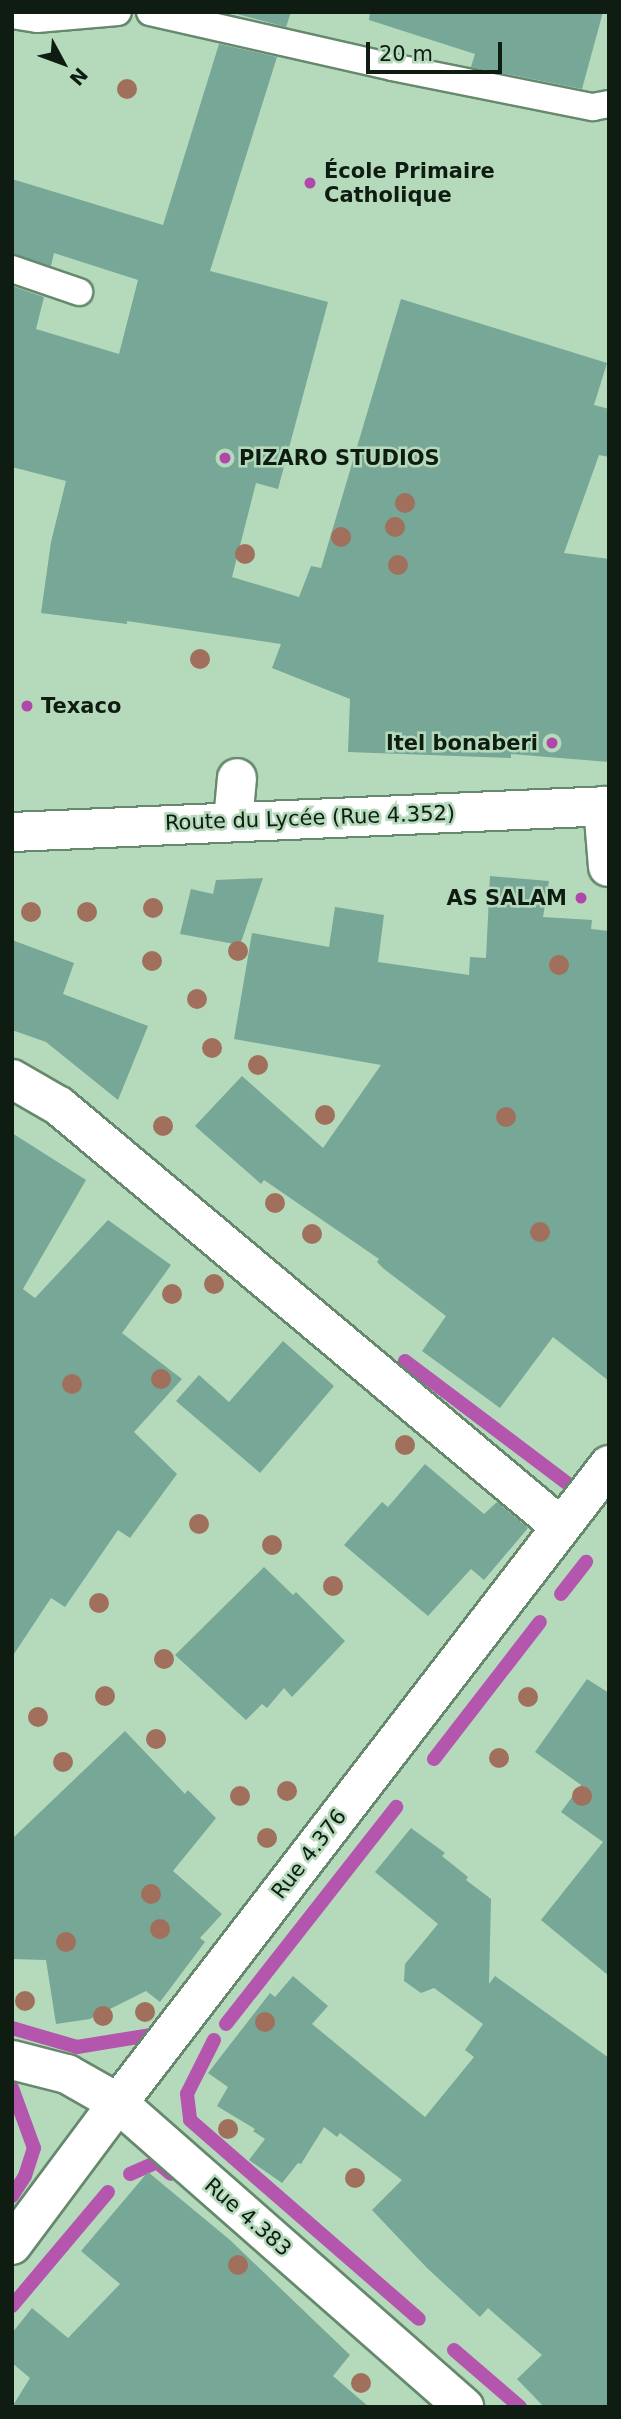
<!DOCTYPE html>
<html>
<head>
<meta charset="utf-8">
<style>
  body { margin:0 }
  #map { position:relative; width:621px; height:2419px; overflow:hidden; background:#b5dabb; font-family:"DejaVu Sans",sans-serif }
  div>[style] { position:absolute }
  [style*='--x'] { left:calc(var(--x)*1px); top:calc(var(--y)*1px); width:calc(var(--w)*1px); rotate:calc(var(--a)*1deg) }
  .stream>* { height:14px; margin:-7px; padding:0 7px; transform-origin:7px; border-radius:7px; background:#b456ad }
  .building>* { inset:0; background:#77a796 }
  .roads { filter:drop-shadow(2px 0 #66896d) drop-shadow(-2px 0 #66896d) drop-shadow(0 2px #66896d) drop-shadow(0 -2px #66896d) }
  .service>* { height:26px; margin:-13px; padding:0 13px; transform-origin:13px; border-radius:13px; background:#fff }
  .minor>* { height:38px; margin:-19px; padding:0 19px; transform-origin:19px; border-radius:19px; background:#fff }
  .secondary>* { height:38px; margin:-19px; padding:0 19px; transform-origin:19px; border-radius:19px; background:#fff }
  .trees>* { width:20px; height:20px; margin:-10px; border-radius:50%; background:#a1705c }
  .dots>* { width:19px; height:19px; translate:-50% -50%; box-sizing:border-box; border:4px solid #b5dabb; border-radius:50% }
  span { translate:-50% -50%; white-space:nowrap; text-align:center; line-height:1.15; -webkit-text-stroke:5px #b5dabb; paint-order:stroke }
  .poi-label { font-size:21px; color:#0f1c12; font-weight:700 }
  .left { translate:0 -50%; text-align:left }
  .right { translate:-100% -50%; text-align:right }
  .street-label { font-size:21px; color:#0f1c12 }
  .frame { position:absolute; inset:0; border:14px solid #0f1c12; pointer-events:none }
  .north { position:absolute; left:28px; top:28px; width:70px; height:70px; -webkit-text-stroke:5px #b5dabb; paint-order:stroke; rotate:131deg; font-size:19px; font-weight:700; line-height:28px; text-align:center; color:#0f1c12 }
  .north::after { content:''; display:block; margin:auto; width:24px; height:32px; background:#0f1c12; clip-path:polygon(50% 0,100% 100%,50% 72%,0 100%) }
  .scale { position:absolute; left:366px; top:42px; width:136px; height:32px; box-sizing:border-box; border:4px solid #0f1c12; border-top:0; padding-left:9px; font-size:21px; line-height:24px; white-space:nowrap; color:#0f1c12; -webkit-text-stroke:5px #b5dabb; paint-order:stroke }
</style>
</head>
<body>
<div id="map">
  <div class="stream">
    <i style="--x:405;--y:1361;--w:214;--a:37"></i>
    <i style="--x:576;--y:1490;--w:8;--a:-50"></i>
    <i style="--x:561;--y:1594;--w:41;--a:-52"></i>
    <i style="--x:434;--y:1759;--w:173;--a:-52.3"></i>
    <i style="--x:226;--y:2024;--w:276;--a:-51.9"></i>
    <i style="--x:12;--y:2028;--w:68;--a:16.3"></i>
    <i style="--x:77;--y:2047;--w:80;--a:-9.3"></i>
    <i style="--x:156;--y:2034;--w:9;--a:-54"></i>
    <i style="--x:214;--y:2040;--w:60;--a:116.6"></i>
    <i style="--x:187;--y:2094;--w:26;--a:83"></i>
    <i style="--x:190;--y:2120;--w:303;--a:41"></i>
    <i style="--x:12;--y:2088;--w:64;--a:69.9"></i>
    <i style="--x:34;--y:2148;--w:29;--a:108"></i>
    <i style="--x:25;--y:2176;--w:24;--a:123"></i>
    <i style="--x:130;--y:2174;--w:30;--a:-24"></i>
    <i style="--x:157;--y:2162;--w:18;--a:41"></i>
    <i style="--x:12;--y:2306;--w:149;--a:-49.9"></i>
    <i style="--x:454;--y:2350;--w:87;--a:40.8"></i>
  </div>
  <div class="building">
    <i style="clip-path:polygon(229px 12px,291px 12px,286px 27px)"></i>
    <i style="clip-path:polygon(370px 12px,603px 12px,582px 89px,471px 67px,475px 54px,369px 20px)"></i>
    <i style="clip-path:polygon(219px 44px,277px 57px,210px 271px,328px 302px,278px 489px,256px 483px,232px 577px,299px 597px,311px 566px,321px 568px,401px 299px,607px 363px,594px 405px,609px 409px,609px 457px,599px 455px,564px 553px,609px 559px,609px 762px,511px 754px,511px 758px,348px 752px,350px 699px,272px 668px,281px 644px,127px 621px,127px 624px,41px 613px,51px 542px,66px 481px,12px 467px,12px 286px,44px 297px,36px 329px,119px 354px,138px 280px,54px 253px,51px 266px,12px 254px,12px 179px,163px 225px)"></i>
    <i style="clip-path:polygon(490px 876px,549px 881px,543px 917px,592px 920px,591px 929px,609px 931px,609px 1381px,553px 1337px,500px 1408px,422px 1351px,446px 1316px,384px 1269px,377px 1262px,379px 1259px,264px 1180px,261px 1184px,195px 1126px,242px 1076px,323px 1148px,381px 1065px,234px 1039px,252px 933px,329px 947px,335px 907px,384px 915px,378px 962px,469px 975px,470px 957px,486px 958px)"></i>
    <i style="clip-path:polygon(263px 878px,240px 945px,180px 934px,191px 889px,213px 894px,216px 880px)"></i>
    <i style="clip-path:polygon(12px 940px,74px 963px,63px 994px,148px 1026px,118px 1100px,46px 1042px,12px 1030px)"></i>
    <i style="clip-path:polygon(12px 1133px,86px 1180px,23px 1289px,35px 1298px,108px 1220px,171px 1265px,122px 1333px,182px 1379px,134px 1432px,177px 1474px,130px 1538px,118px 1530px,65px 1607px,51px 1598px,12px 1657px)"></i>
    <i style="clip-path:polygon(283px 1341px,334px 1386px,260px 1473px,176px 1401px,199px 1375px,229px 1402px)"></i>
    <i style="clip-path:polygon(425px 1464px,484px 1514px,497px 1502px,528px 1528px,484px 1580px,471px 1569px,428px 1616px,344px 1545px,382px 1502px,388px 1507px)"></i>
    <i style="clip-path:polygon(264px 1567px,293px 1595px,296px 1592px,345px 1641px,292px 1697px,284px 1688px,267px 1708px,262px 1704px,246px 1720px,175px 1655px)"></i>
    <i style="clip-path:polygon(587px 1679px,609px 1693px,609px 1976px,541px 1920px,603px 1842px,561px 1812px,581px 1785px,535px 1752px)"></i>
    <i style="clip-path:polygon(125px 1731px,185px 1794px,188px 1790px,216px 1818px,173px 1871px,222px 1914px,200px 1938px,205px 1942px,160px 2002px,146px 1991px,90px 2019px,56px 2024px,46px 1960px,12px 1959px,12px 1839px)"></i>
    <i style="clip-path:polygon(411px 1828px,445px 1853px,442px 1856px,468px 1877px,466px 1880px,491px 1899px,489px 1984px,495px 1976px,609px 2058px,609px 2407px,544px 2407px,517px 2379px,542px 2355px,488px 2308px,480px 2317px,427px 2268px,372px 2210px,402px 2180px,340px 2133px,337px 2137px,324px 2127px,301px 2164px,298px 2163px,282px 2183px,249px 2160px,265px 2139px,253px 2131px,255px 2129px,217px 2106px,228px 2087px,208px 2073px,270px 1993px,275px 1997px,293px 1976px,328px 2006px,312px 2024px,425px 2117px,474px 2057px,465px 2050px,483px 2024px,434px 1988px,421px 1993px,404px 1981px,405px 1964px,438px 1924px,375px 1872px)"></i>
    <i style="clip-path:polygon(148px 2172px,230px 2240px,350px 2355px,333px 2376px,369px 2407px,12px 2407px,30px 2378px,12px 2363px,12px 2333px,32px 2308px,68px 2338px,120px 2284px,81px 2251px)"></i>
  </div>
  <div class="roads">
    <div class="service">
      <i style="--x:150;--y:12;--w:248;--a:12.8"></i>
      <i style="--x:392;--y:67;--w:205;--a:11.3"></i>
      <i style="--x:593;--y:107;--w:16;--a:-11"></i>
      <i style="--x:12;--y:15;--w:25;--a:9"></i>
      <i style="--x:37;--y:19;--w:81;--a:-4.9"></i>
      <i style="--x:12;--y:269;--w:71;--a:18.9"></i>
    </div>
    <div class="minor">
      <i style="--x:603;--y:806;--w:61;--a:85.3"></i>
      <i style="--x:233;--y:821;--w:43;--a:-84.7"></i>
      <i style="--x:12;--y:1079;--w:54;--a:29.9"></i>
      <i style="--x:59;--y:1106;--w:655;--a:39.98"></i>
      <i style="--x:12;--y:2060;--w:57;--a:14.3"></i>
      <i style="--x:67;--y:2074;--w:59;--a:29.6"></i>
      <i style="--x:118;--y:2103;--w:461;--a:41.3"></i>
      <i style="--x:12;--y:2245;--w:177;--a:-53.3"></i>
      <i style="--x:118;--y:2103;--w:805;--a:-52.42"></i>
    </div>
    <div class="secondary">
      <i style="--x:12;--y:832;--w:598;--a:-2.49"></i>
    </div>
  </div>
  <div class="trees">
    <i style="left:127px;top:89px"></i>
    <i style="left:405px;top:503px"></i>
    <i style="left:395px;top:527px"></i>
    <i style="left:341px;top:537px"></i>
    <i style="left:245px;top:554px"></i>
    <i style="left:398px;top:565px"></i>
    <i style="left:200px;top:659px"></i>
    <i style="left:153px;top:908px"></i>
    <i style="left:31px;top:912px"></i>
    <i style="left:87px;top:912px"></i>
    <i style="left:238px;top:951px"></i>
    <i style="left:152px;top:961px"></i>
    <i style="left:559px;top:965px"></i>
    <i style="left:197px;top:999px"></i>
    <i style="left:212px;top:1048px"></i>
    <i style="left:258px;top:1065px"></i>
    <i style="left:325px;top:1115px"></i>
    <i style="left:506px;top:1117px"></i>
    <i style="left:163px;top:1126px"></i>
    <i style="left:275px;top:1203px"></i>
    <i style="left:540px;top:1232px"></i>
    <i style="left:312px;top:1234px"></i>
    <i style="left:214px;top:1284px"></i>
    <i style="left:172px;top:1294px"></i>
    <i style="left:161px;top:1379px"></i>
    <i style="left:72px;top:1384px"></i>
    <i style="left:405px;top:1445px"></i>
    <i style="left:199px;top:1524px"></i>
    <i style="left:272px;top:1545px"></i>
    <i style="left:333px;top:1586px"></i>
    <i style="left:99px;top:1603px"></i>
    <i style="left:164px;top:1659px"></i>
    <i style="left:105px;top:1696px"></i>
    <i style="left:528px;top:1697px"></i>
    <i style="left:38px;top:1717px"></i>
    <i style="left:156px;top:1739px"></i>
    <i style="left:499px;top:1758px"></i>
    <i style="left:63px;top:1762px"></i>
    <i style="left:287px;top:1791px"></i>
    <i style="left:240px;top:1796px"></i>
    <i style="left:582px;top:1796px"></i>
    <i style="left:267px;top:1838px"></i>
    <i style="left:151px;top:1894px"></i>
    <i style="left:160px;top:1929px"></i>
    <i style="left:66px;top:1942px"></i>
    <i style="left:25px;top:2001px"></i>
    <i style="left:145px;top:2012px"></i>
    <i style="left:103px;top:2016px"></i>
    <i style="left:265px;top:2022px"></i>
    <i style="left:228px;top:2129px"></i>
    <i style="left:355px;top:2178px"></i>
    <i style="left:238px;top:2265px"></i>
    <i style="left:361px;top:2383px"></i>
  </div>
  <div class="dots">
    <i style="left:310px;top:183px;background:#b047a9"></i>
    <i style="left:225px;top:458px;background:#b047a9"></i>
    <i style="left:27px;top:706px;background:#b047a9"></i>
    <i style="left:552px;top:743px;background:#b047a9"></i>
    <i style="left:581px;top:898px;background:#b047a9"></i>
  </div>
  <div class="poi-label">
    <span class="left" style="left:324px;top:183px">École Primaire<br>Catholique</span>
    <span class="left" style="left:239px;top:458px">PIZARO STUDIOS</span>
    <span class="left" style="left:41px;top:706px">Texaco</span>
    <span class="right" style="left:538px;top:743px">Itel bonaberi</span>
    <span class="right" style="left:567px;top:898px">AS SALAM</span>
  </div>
  <div class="street-label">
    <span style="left:310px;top:818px;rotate:-2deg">Route du Lycée (Rue 4.352)</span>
    <span style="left:309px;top:1854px;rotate:-52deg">Rue 4.376</span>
    <span style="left:248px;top:2217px;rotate:41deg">Rue 4.383</span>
  </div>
  <div class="frame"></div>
  <div class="north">N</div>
  <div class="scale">20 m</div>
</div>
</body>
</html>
